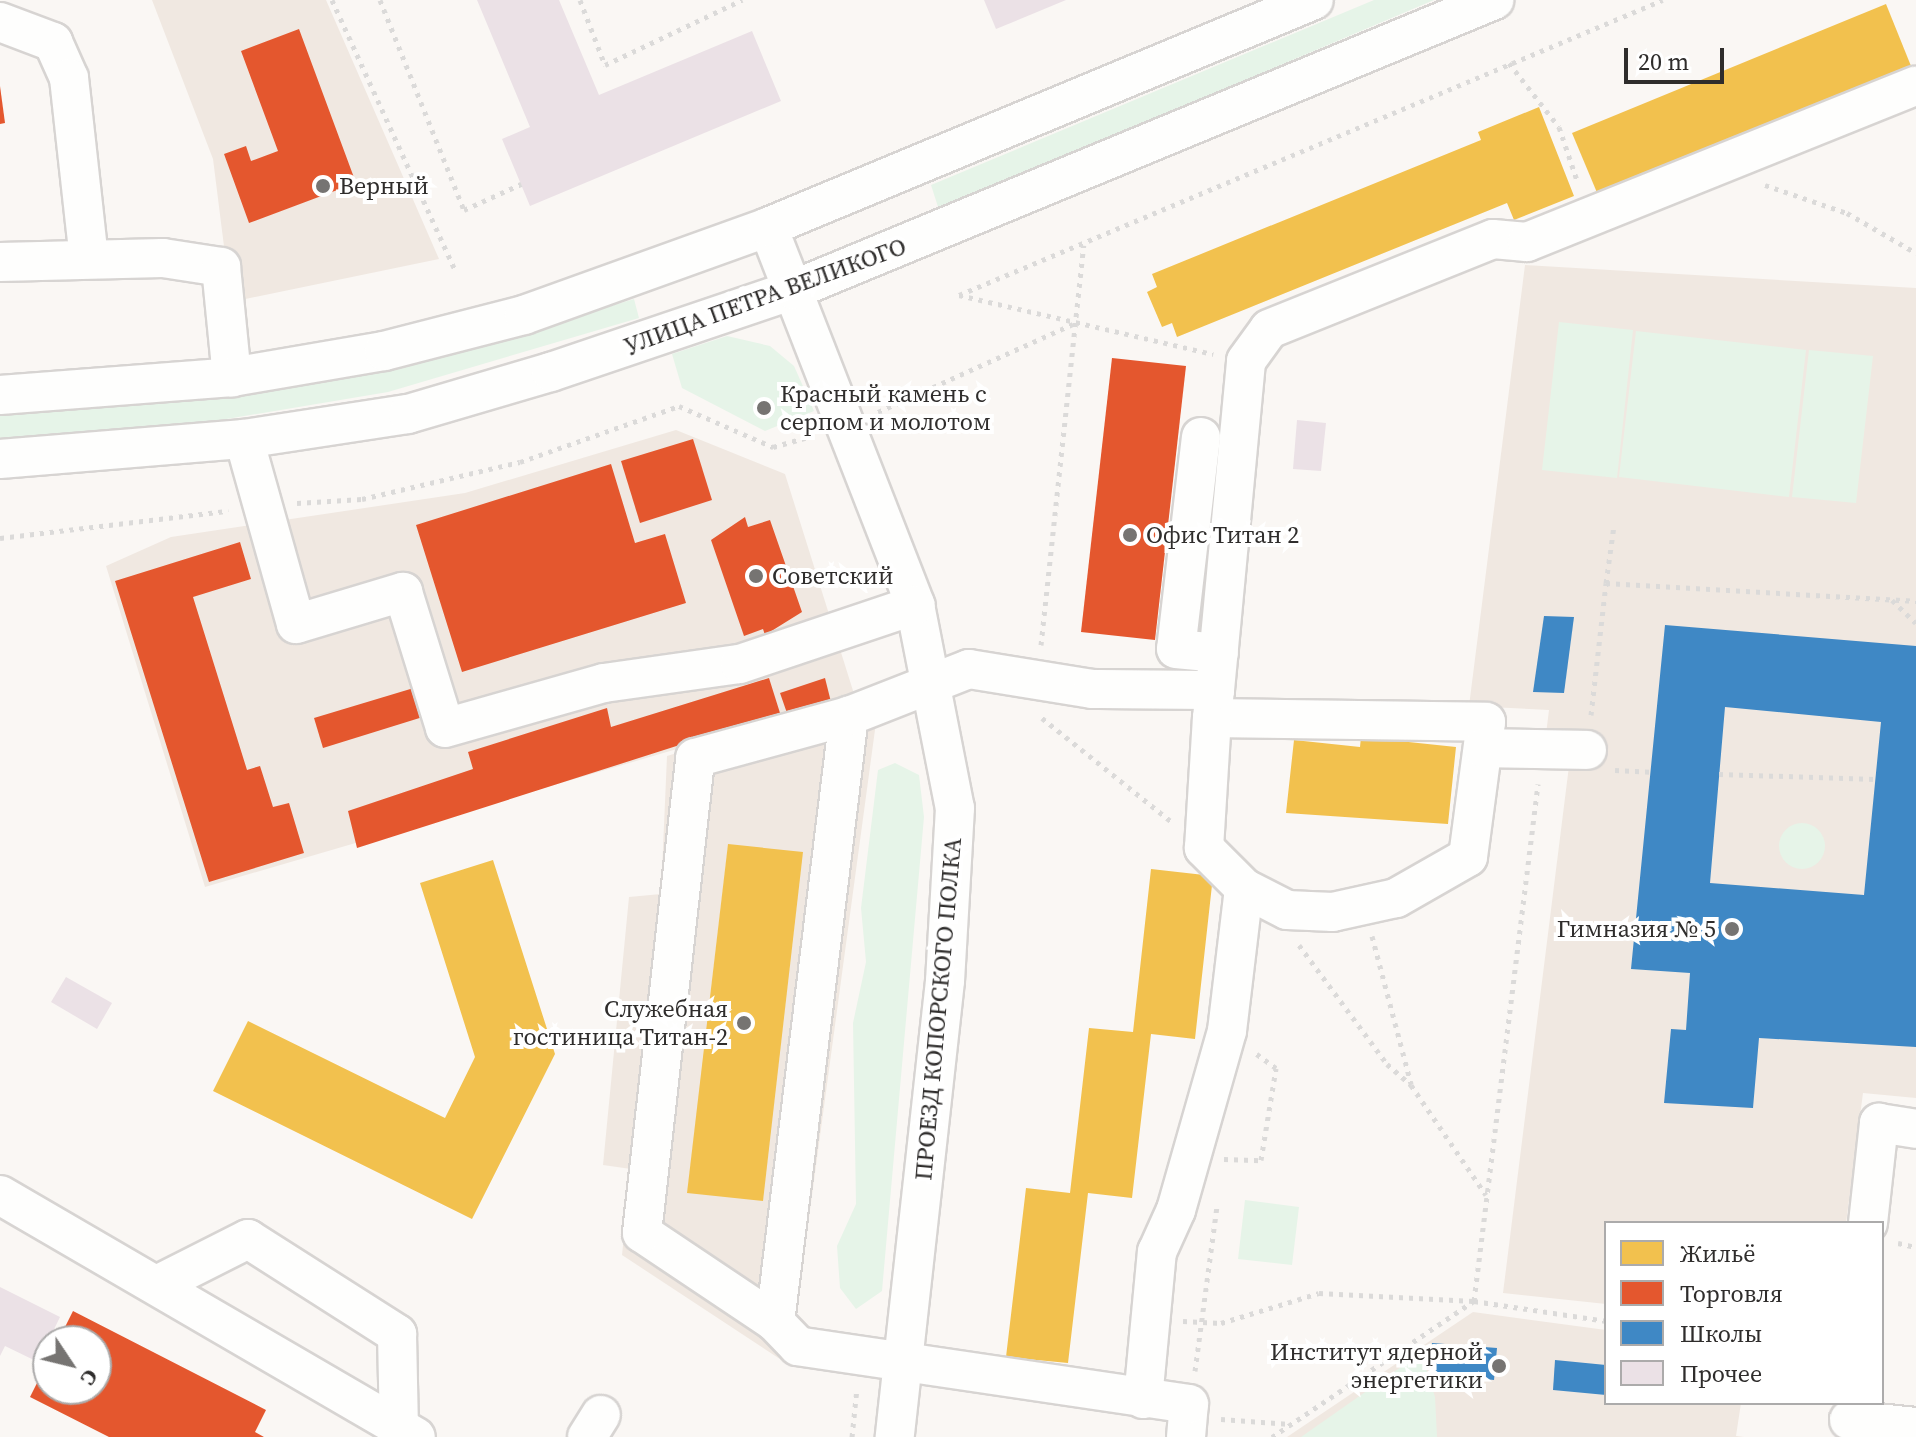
<!DOCTYPE html>
<html>
<head>
<meta charset="utf-8">
<style>
  body { margin:0 }
  #map { position:relative; width:1916px; height:1437px; overflow:hidden; background:#faf7f4; font-family:"Source Serif 4",serif }
  div>[style] { position:absolute }
  [style*='--x'] { left:calc(var(--x)*1px); top:calc(var(--y)*1px); width:calc(var(--w)*1px); rotate:calc(var(--a)*1deg) }
  .built>* { inset:0; background:#f0e8e1 }
  .green>* { inset:0; background:#e6f4e8 }
  .round { border-radius:50% }
  .homes>* { inset:0; background:#f2c14e }
  .shops>* { inset:0; background:#e4572e }
  .schools>* { inset:0; background:#3f88c5 }
  .building>* { inset:0; background:#ebe1e6 }
  .path>* { height:5px; margin-top:-2.5px; transform-origin:0; background:repeating-linear-gradient(90deg,#dbdad9 0 4px,transparent 0 10px) }
  .roads { filter:drop-shadow(2px 0 #d7d4d2) drop-shadow(-2px 0 #d7d4d2) drop-shadow(0 2px #d7d4d2) drop-shadow(0 -2px #d7d4d2) }
  .minor>* { height:38px; margin:-19px; padding:0 19px; transform-origin:19px; border-radius:19px; background:#fefefd }
  .dots>* { width:22px; height:22px; translate:-50% -50%; box-sizing:border-box; border:4px solid #fff; border-radius:50% }
  span { translate:-50% -50%; white-space:nowrap; text-align:center; line-height:1.15; -webkit-text-stroke:8px #fff; paint-order:stroke }
  .poi-label { font-size:24px; color:#2f2d2c }
  .left { translate:0 -50%; text-align:left }
  .right { translate:-100% -50%; text-align:right }
  .street-label { font-size:24px; color:#2f2d2c }
  .legend { position:absolute; left:1604px; top:1221px; width:280px; height:184px; box-sizing:border-box; background:#fff; border:2px solid #acabab; margin:0; padding:10px 14px; list-style:none; font-size:24px; color:#2f2d2c }
  .legend li { display:flex; align-items:center; gap:16px; height:40px }
  .legend b { width:40px; border:2px solid #acabab }
  .north { position:absolute; left:32px; top:1325px; width:80px; height:80px; box-sizing:border-box; background:#fff; border:2px solid #acabab; border-radius:50%; rotate:125deg; font-size:22px; font-weight:700; line-height:32px; text-align:center; color:#2f2d2c }
  .north::after { content:''; display:block; margin:auto; width:28px; height:36px; background:#767472; clip-path:polygon(50% 0,100% 100%,50% 72%,0 100%) }
  .scale { position:absolute; left:1624px; top:48px; width:100px; height:36px; box-sizing:border-box; border:4px solid #2f2d2c; border-top:0; padding-left:10px; font-size:24px; line-height:28px; white-space:nowrap; color:#2f2d2c; -webkit-text-stroke:6px #fff; paint-order:stroke }
</style>
</head>
<body>
<div id="map">
  <div class="built">
    <i style="clip-path:polygon(152px 0,326px 0,439px 259px,231px 302px,213px 159px)"></i>
    <i style="clip-path:polygon(1525px 265px,1916px 288px,1916px 1098px,1863px 1093px,1846px 1223px,1606px 1223px,1606px 1304px,1503px 1293px,1569px 766px,1542px 766px,1549px 710px,1469px 706px)"></i>
    <i style="clip-path:polygon(676px 430px,785px 474px,855px 697px,205px 887px,106px 566px,171px 537px,465px 493px)"></i>
    <i style="clip-path:polygon(880px 693px,789px 1365px,622px 1255px,631px 1169px,603px 1165px,629px 897px,661px 894px,667px 756px)"></i>
    <i style="clip-path:polygon(1473px 1312px,1606px 1330px,1606px 1403px,1741px 1403px,1736px 1436px,1744px 1437px,1287px 1437px)"></i>
  </div>
  <div class="green">
    <i style="clip-path:polygon(1374px 0,1434px 0,939px 210px,931px 185px)"></i>
    <i style="clip-path:polygon(634px 299px,639px 318px,388px 392px,203px 423px,0 438px,0 415px,209px 396px,556px 323px)"></i>
    <i style="clip-path:polygon(1559px 322px,1633px 330px,1617px 478px,1542px 470px)"></i>
    <i style="clip-path:polygon(1636px 331px,1806px 350px,1789px 497px,1619px 477px)"></i>
    <i style="clip-path:polygon(727px 336px,770px 346px,794px 366px,814px 411px,765px 431px,682px 388px,672px 354px)"></i>
    <i style="clip-path:polygon(1809px 350px,1873px 356px,1856px 503px,1792px 497px)"></i>
    <i style="clip-path:polygon(895px 763px,919px 775px,924px 817px,882px 1291px,856px 1309px,840px 1288px,837px 1246px,856px 1204px,853px 1023px,866px 962px,861px 908px,878px 770px)"></i>
    <i class="round" style="left:1779px;top:823px;width:46px;height:46px"></i>
    <i style="clip-path:polygon(1245px 1200px,1299px 1207px,1292px 1265px,1238px 1259px)"></i>
    <i style="clip-path:polygon(1421px 1353px,1435px 1397px,1437px 1437px,1301px 1437px)"></i>
  </div>
  <div class="homes">
    <i style="clip-path:polygon(1886px 4px,1911px 66px,1598px 195px,1572px 133px)"></i>
    <i style="clip-path:polygon(1539px 107px,1574px 196px,1514px 220px,1507px 203px,1177px 337px,1172px 323px,1162px 327px,1147px 292px,1157px 287px,1152px 274px,1481px 140px,1478px 132px)"></i>
    <i style="clip-path:polygon(1361px 737px,1456px 747px,1448px 824px,1286px 813px,1294px 740px,1360px 747px)"></i>
    <i style="clip-path:polygon(728px 844px,803px 852px,763px 1201px,687px 1193px)"></i>
    <i style="clip-path:polygon(493px 860px,555px 1054px,472px 1219px,213px 1091px,248px 1021px,445px 1118px,475px 1057px,420px 883px)"></i>
    <i style="clip-path:polygon(1151px 869px,1213px 876px,1195px 1039px,1151px 1034px,1132px 1198px,1088px 1193px,1068px 1363px,1006px 1357px,1026px 1188px,1070px 1193px,1089px 1028px,1133px 1032px)"></i>
  </div>
  <div class="shops">
    <i style="clip-path:polygon(299px 29px,356px 183px,249px 223px,224px 154px,246px 146px,251px 161px,278px 151px,241px 51px)"></i>
    <i style="clip-path:polygon(0 86px,5px 123px,0 124px)"></i>
    <i style="clip-path:polygon(1112px 358px,1186px 366px,1155px 640px,1081px 632px)"></i>
    <i style="clip-path:polygon(693px 439px,712px 500px,640px 523px,621px 461px)"></i>
    <i style="clip-path:polygon(611px 464px,635px 543px,665px 534px,686px 603px,462px 672px,416px 525px)"></i>
    <i style="clip-path:polygon(745px 517px,748px 527px,770px 520px,802px 612px,765px 635px,763px 629px,744px 636px,711px 540px)"></i>
    <i style="clip-path:polygon(240px 542px,251px 579px,193px 597px,247px 770px,260px 766px,273px 807px,289px 803px,304px 853px,209px 882px,115px 581px)"></i>
    <i style="clip-path:polygon(769px 678px,780px 713px,357px 848px,348px 811px,473px 769px,468px 752px,607px 708px,611px 727px)"></i>
    <i style="clip-path:polygon(825px 678px,831px 702px,788px 716px,780px 693px)"></i>
    <i style="clip-path:polygon(417px 687px,426px 716px,323px 748px,314px 718px)"></i>
    <i style="clip-path:polygon(73px 1311px,266px 1410px,255px 1432px,264px 1437px,109px 1437px,30px 1397px,48px 1361px,48px 1389px,96px 1389px,96px 1341px,58px 1341px)"></i>
  </div>
  <div class="schools">
    <i style="clip-path:polygon(1544px 616px,1574px 617px,1564px 693px,1533px 692px)"></i>
    <i style="clip-path:polygon(evenodd,1665px 625px,1916px 646px,1916px 1047px,1759px 1038px,1753px 1108px,1664px 1103px,1671px 1029px,1686px 1030px,1690px 973px,1631px 969px,1665px 625px,1725px 707px,1881px 722px,1864px 895px,1710px 883px,1725px 707px)"></i>
    <i style="clip-path:polygon(1432px 1343px,1497px 1348px,1494px 1380px,1429px 1374px)"></i>
    <i style="clip-path:polygon(1555px 1360px,1606px 1365px,1606px 1395px,1553px 1390px)"></i>
  </div>
  <div class="building">
    <i style="clip-path:polygon(477px 0,559px 0,599px 95px,752px 31px,781px 101px,530px 206px,502px 139px,530px 127px)"></i>
    <i style="clip-path:polygon(984px 0,1066px 0,996px 29px)"></i>
    <i style="clip-path:polygon(1297px 420px,1326px 423px,1321px 471px,1293px 469px)"></i>
    <i style="clip-path:polygon(66px 977px,112px 1003px,97px 1029px,51px 1002px)"></i>
    <i style="clip-path:polygon(0 1287px,60px 1317px,38px 1362px,5px 1346px,0 1356px)"></i>
  </div>
  <div class="path">
    <i style="--x:332;--y:0;--w:297;--a:65.5"></i>
    <i style="--x:380;--y:0;--w:226;--a:68.2"></i>
    <i style="--x:464;--y:210;--w:63;--a:-24.5"></i>
    <i style="--x:580;--y:0;--w:70;--a:69"></i>
    <i style="--x:605;--y:65;--w:152;--a:-25.4"></i>
    <i style="--x:1509;--y:63;--w:81;--a:52"></i>
    <i style="--x:1559;--y:127;--w:59;--a:71.3"></i>
    <i style="--x:1765;--y:185;--w:87;--a:18.9"></i>
    <i style="--x:1847;--y:213;--w:80;--a:30.1"></i>
    <i style="--x:959;--y:295;--w:763;--a:-22.74"></i>
    <i style="--x:959;--y:295;--w:261;--a:13.1"></i>
    <i style="--x:878;--y:412;--w:214;--a:-24.3"></i>
    <i style="--x:297;--y:503;--w:65;--a:-3.5"></i>
    <i style="--x:362;--y:499;--w:162;--a:-13.2"></i>
    <i style="--x:520;--y:462;--w:169;--a:-19.4"></i>
    <i style="--x:679;--y:406;--w:103;--a:23.6"></i>
    <i style="--x:773;--y:447;--w:40;--a:-16"></i>
    <i style="--x:0;--y:538;--w:230;--a:-6.8"></i>
    <i style="--x:1606;--y:583;--w:59;--a:-82.1"></i>
    <i style="--x:1892;--y:600;--w:33;--a:44"></i>
    <i style="--x:1041;--y:645;--w:402;--a:-83.9"></i>
    <i style="--x:1591;--y:715;--w:133;--a:-83.5"></i>
    <i style="--x:1606;--y:583;--w:311;--a:3.3"></i>
    <i style="--x:1042;--y:718;--w:166;--a:38.7"></i>
    <i style="--x:1615;--y:770;--w:35;--a:3"></i>
    <i style="--x:1719;--y:774;--w:156;--a:1.8"></i>
    <i style="--x:1372;--y:936;--w:153;--a:75.2"></i>
    <i style="--x:1299;--y:945;--w:148;--a:53.5"></i>
    <i style="--x:1387;--y:1064;--w:32;--a:41"></i>
    <i style="--x:1411;--y:1085;--w:133;--a:55.7"></i>
    <i style="--x:1224;--y:1159;--w:37;--a:2"></i>
    <i style="--x:1261;--y:1160;--w:93;--a:-80.7"></i>
    <i style="--x:1276;--y:1068;--w:24;--a:-144"></i>
    <i style="--x:1898;--y:1243;--w:18;--a:13"></i>
    <i style="--x:1183;--y:1321;--w:38;--a:3"></i>
    <i style="--x:1221;--y:1323;--w:102;--a:-17"></i>
    <i style="--x:1319;--y:1293;--w:155;--a:3"></i>
    <i style="--x:1474;--y:1301;--w:521;--a:-82.94"></i>
    <i style="--x:1195;--y:1371;--w:165;--a:-82.4"></i>
    <i style="--x:1221;--y:1419;--w:69;--a:4.1"></i>
    <i style="--x:852;--y:1437;--w:49;--a:-84.2"></i>
    <i style="--x:1272;--y:1437;--w:244;--a:-34"></i>
    <i style="--x:1474;--y:1301;--w:134;--a:8.6"></i>
  </div>
  <div class="roads">
    <div class="minor">
      <i style="--x:0;--y:22;--w:57;--a:20.7"></i>
      <i style="--x:53;--y:42;--w:39;--a:66"></i>
      <i style="--x:69;--y:78;--w:181;--a:83.7"></i>
      <i style="--x:768;--y:227;--w:406;--a:68.7"></i>
      <i style="--x:915;--y:605;--w:207;--a:78.9"></i>
      <i style="--x:955;--y:808;--w:173;--a:93.3"></i>
      <i style="--x:945;--y:981;--w:459;--a:96.3"></i>
      <i style="--x:0;--y:262;--w:163;--a:-1.4"></i>
      <i style="--x:163;--y:258;--w:59;--a:8.8"></i>
      <i style="--x:221;--y:267;--w:111;--a:84.3"></i>
      <i style="--x:0;--y:395;--w:233;--a:-4.4"></i>
      <i style="--x:232;--y:377;--w:154;--a:-9.7"></i>
      <i style="--x:384;--y:351;--w:145;--a:-14.4"></i>
      <i style="--x:524;--y:315;--w:259;--a:-19.8"></i>
      <i style="--x:768;--y:227;--w:591;--a:-22.58"></i>
      <i style="--x:1201;--y:437;--w:213;--a:96.7"></i>
      <i style="--x:1176;--y:649;--w:43;--a:5.3"></i>
      <i style="--x:244;--y:439;--w:192;--a:74.3"></i>
      <i style="--x:296;--y:624;--w:112;--a:-16.7"></i>
      <i style="--x:403;--y:592;--w:142;--a:72.8"></i>
      <i style="--x:445;--y:728;--w:165;--a:-15.8"></i>
      <i style="--x:604;--y:683;--w:137;--a:-8"></i>
      <i style="--x:740;--y:664;--w:185;--a:-18.6"></i>
      <i style="--x:0;--y:459;--w:245;--a:-4.7"></i>
      <i style="--x:244;--y:439;--w:166;--a:-8.7"></i>
      <i style="--x:408;--y:414;--w:149;--a:-16.4"></i>
      <i style="--x:551;--y:372;--w:256;--a:-18.7"></i>
      <i style="--x:793;--y:290;--w:759;--a:-22.47"></i>
      <i style="--x:1212;--y:718;--w:274;--a:0.8"></i>
      <i style="--x:1486;--y:722;--w:136;--a:97.6"></i>
      <i style="--x:1468;--y:857;--w:83;--a:150.3"></i>
      <i style="--x:1396;--y:898;--w:65;--a:167.5"></i>
      <i style="--x:1333;--y:912;--w:46;--a:-177.5"></i>
      <i style="--x:1287;--y:910;--w:48;--a:-152.9"></i>
      <i style="--x:1244;--y:888;--w:57;--a:-135"></i>
      <i style="--x:1204;--y:848;--w:130;--a:-86.5"></i>
      <i style="--x:1212;--y:718;--w:28;--a:-84"></i>
      <i style="--x:1483;--y:748;--w:104;--a:1.1"></i>
      <i style="--x:0;--y:1195;--w:481;--a:30.2"></i>
      <i style="--x:1868;--y:1223;--w:101;--a:-83.7"></i>
      <i style="--x:1879;--y:1123;--w:37;--a:9"></i>
      <i style="--x:157;--y:1285;--w:102;--a:-26.8"></i>
      <i style="--x:248;--y:1239;--w:177;--a:32.5"></i>
      <i style="--x:397;--y:1334;--w:93;--a:88.8"></i>
      <i style="--x:775;--y:1322;--w:611;--a:-83.04"></i>
      <i style="--x:1143;--y:1399;--w:148;--a:-84.6"></i>
      <i style="--x:1157;--y:1252;--w:46;--a:-65.7"></i>
      <i style="--x:1176;--y:1210;--w:186;--a:-74.1"></i>
      <i style="--x:1227;--y:1031;--w:144;--a:-83.2"></i>
      <i style="--x:1849;--y:1420;--w:67;--a:6"></i>
      <i style="--x:587;--y:1437;--w:26;--a:-58"></i>
      <i style="--x:1186;--y:1437;--w:33;--a:-85"></i>
      <i style="--x:1189;--y:1404;--w:395;--a:-171.6"></i>
      <i style="--x:798;--y:1346;--w:33;--a:-134"></i>
      <i style="--x:775;--y:1322;--w:160;--a:-146.2"></i>
      <i style="--x:642;--y:1233;--w:478;--a:-83.6"></i>
      <i style="--x:695;--y:758;--w:160;--a:-15.3"></i>
      <i style="--x:849;--y:716;--w:129;--a:-21.4"></i>
      <i style="--x:969;--y:669;--w:125;--a:9.2"></i>
      <i style="--x:1092;--y:689;--w:123;--a:0.5"></i>
      <i style="--x:1215;--y:690;--w:330;--a:-84.6"></i>
      <i style="--x:1246;--y:361;--w:39;--a:-54"></i>
      <i style="--x:1269;--y:329;--w:241;--a:-21.9"></i>
      <i style="--x:1493;--y:239;--w:34;--a:5"></i>
      <i style="--x:1527;--y:242;--w:419;--a:-21.9"></i>
    </div>
  </div>
  <div class="dots">
    <i style="left:323px;top:186px;background:#767472"></i>
    <i style="left:764px;top:408px;background:#767472"></i>
    <i style="left:1130px;top:535px;background:#767472"></i>
    <i style="left:756px;top:576px;background:#767472"></i>
    <i style="left:1732px;top:929px;background:#767472"></i>
    <i style="left:744px;top:1023px;background:#767472"></i>
    <i style="left:1499px;top:1366px;background:#767472"></i>
  </div>
  <div class="poi-label">
    <span class="left" style="left:339px;top:186px">Верный</span>
    <span class="left" style="left:780px;top:408px">Красный камень с<br>серпом и молотом</span>
    <span class="left" style="left:1146px;top:535px">Офис Титан 2</span>
    <span class="left" style="left:772px;top:576px">Советский</span>
    <span class="right" style="left:1716px;top:929px">Гимназия № 5</span>
    <span class="right" style="left:728px;top:1023px">Служебная<br>гостиница Титан-2</span>
    <span class="right" style="left:1483px;top:1366px">Институт ядерной<br>энергетики</span>
  </div>
  <div class="street-label">
    <span style="left:765px;top:296px;rotate:-20deg">УЛИЦА ПЕТРА ВЕЛИКОГО</span>
    <span style="left:938px;top:1009px;rotate:-85deg">ПРОЕЗД КОПОРСКОГО ПОЛКА</span>
  </div>
  <ul class="legend">
  <li><b style="height:22px;background:#f2c14e"></b>Жильё</li>
  <li><b style="height:22px;background:#e4572e"></b>Торговля</li>
  <li><b style="height:22px;background:#3f88c5"></b>Школы</li>
  <li><b style="height:22px;background:#ebe1e6"></b>Прочее</li>
  </ul>
  <div class="north">С</div>
  <div class="scale">20 m</div>
</div>
</body>
</html>
